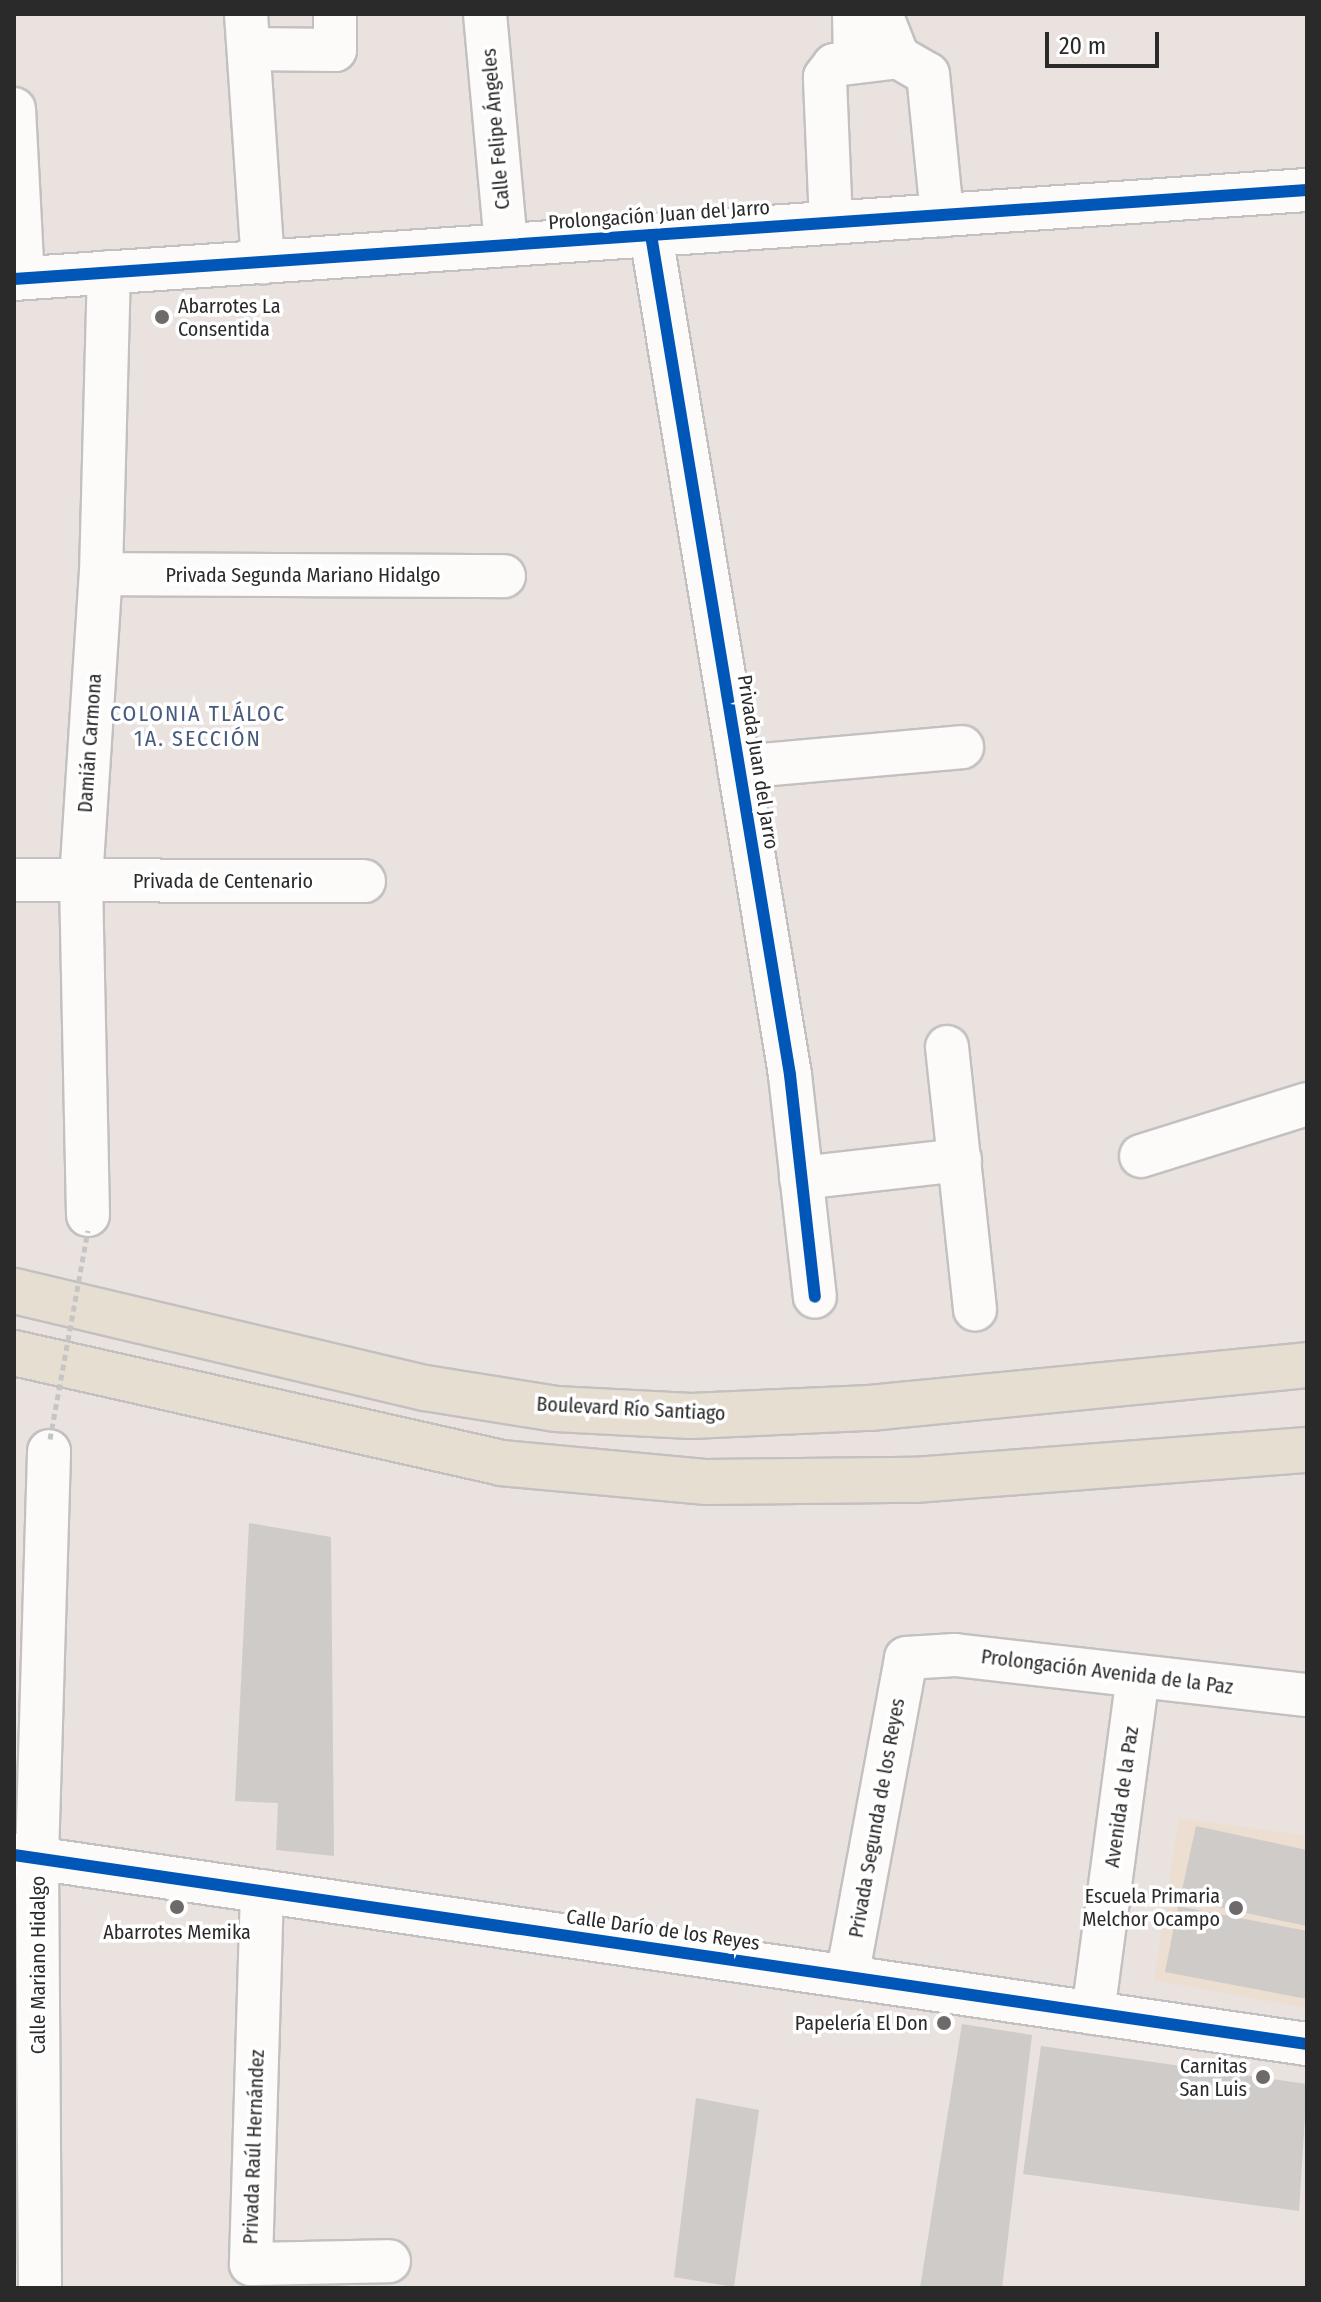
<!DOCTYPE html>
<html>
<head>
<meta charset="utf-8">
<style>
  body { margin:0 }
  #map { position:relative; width:1321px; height:2302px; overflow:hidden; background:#e9e2de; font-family:"Fira Sans Condensed",sans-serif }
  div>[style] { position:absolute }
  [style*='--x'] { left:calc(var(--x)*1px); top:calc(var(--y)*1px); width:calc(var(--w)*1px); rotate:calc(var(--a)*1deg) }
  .education>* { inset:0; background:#edded2 }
  .building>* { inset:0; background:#cfcbc8 }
  .roads { filter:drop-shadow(2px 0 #c2c0c1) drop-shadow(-2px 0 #c2c0c1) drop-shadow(0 2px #c2c0c1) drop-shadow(0 -2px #c2c0c1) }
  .minor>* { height:42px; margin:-21px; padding:0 21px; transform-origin:21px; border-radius:21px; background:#fcfbfa }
  .primary>* { height:44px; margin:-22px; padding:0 22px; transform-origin:22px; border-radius:22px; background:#e7ded2 }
  .path-bridge>* { height:5px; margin-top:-2.5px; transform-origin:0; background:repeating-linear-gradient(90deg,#c6c5c5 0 6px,transparent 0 10px) }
  .cycleway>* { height:12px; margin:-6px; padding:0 6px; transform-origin:6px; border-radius:6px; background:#0057b8 }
  .dots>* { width:22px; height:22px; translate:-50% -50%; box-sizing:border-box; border:4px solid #fff; border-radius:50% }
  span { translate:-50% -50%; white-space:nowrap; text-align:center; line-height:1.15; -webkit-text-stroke:7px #fff; paint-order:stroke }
  .street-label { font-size:20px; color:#2a2a2a }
  .poi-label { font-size:20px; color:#2a2a2a }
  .left { translate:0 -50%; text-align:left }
  .right { translate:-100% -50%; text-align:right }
  .neighbourhood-label { font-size:22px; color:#475b7d; letter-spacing:2px }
  .frame { position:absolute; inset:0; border:16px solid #2a2a2a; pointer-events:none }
  .scale { position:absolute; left:1045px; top:32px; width:114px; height:36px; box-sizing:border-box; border:4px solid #2a2a2a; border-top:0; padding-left:10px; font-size:24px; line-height:28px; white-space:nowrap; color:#2a2a2a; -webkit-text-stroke:6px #fff; paint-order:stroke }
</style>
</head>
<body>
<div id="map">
  <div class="education">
    <i style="clip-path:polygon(1179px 1818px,1307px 1836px,1307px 2008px,1154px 1980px)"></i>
  </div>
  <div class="building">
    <i style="clip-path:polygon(249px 1523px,331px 1537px,334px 1856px,276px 1850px,278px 1803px,235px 1801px)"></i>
    <i style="clip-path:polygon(1196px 1826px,1307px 1850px,1307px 1926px,1180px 1899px)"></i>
    <i style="clip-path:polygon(1178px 1906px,1307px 1931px,1307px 1999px,1165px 1972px)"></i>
    <i style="clip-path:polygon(962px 2024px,1032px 2035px,1002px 2288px,920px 2288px)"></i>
    <i style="clip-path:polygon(1041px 2046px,1307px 2084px,1299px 2211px,1023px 2174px)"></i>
    <i style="clip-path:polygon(696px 2098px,759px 2110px,734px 2287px,674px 2277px)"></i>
  </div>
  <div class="roads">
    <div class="minor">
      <i style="--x:246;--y:14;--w:249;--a:86.1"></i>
      <i style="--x:485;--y:14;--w:232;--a:84.8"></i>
      <i style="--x:854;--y:14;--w:47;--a:88.8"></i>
      <i style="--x:881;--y:14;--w:46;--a:68.4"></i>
      <i style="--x:249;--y:49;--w:86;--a:0.7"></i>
      <i style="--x:335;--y:50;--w:36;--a:-90"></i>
      <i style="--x:14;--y:109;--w:169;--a:87"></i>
      <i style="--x:831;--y:223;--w:146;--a:-92.4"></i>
      <i style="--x:825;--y:77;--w:15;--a:-53"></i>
      <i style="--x:834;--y:65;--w:64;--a:-7.1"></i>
      <i style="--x:898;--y:57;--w:34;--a:30"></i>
      <i style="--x:928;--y:74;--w:142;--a:84.3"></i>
      <i style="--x:651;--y:235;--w:851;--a:80.6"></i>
      <i style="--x:790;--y:1075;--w:223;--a:83.6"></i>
      <i style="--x:14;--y:279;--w:1296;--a:-3.94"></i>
      <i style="--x:101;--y:574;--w:403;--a:0.3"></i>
      <i style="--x:739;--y:767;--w:224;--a:-5.1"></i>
      <i style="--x:14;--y:880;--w:350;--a:0.2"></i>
      <i style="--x:947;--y:1047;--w:264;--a:83.9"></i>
      <i style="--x:1141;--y:1156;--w:174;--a:-17.4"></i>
      <i style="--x:801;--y:1178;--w:160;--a:-6.5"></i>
      <i style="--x:88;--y:1215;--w:335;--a:-91.2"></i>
      <i style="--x:81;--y:880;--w:307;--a:-86.3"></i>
      <i style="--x:101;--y:574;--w:302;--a:-88.5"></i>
      <i style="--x:14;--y:1855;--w:1307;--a:8.32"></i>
      <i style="--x:262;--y:1891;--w:373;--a:91.7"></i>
      <i style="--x:251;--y:2264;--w:138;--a:-1.2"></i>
      <i style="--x:847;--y:1977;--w:324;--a:-79.5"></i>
      <i style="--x:906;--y:1658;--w:49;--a:-3.5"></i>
      <i style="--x:955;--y:1655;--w:354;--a:6.5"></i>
      <i style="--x:1093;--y:2013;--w:339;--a:-82.4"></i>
      <i style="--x:40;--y:2288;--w:430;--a:-90.4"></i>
      <i style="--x:37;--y:1858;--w:407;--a:-88.3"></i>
    </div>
    <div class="primary">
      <i style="--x:14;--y:1291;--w:422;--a:13.3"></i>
      <i style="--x:425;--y:1388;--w:133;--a:9.1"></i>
      <i style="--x:556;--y:1409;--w:135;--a:3"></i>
      <i style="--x:691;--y:1416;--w:179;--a:-2.6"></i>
      <i style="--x:870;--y:1408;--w:439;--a:-5.6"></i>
      <i style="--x:14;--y:1353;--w:499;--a:12.7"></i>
      <i style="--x:501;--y:1463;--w:207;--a:5.3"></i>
      <i style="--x:707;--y:1482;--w:208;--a:-0.6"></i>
      <i style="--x:915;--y:1480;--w:393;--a:-4.4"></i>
    </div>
  </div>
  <div class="path-bridge">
    <i style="--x:50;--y:1439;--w:212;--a:-79.7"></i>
  </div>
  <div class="cycleway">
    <i style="--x:651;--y:235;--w:851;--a:80.6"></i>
    <i style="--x:790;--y:1075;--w:223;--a:83.6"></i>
    <i style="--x:14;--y:279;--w:1296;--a:-3.94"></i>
    <i style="--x:14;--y:1855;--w:1307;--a:8.32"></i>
  </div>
  <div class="dots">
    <i style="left:162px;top:317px;background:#6d6a69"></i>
    <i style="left:177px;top:1907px;background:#6d6a69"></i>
    <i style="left:1236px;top:1908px;background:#6d6a69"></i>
    <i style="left:944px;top:2023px;background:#6d6a69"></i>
    <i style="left:1263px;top:2077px;background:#6d6a69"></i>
  </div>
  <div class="street-label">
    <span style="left:496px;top:129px;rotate:-95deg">Calle Felipe Ángeles</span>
    <span style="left:659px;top:215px;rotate:-4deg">Prolongación Juan del Jarro</span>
    <span style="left:303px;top:575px">Privada Segunda Mariano Hidalgo</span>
    <span style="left:90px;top:743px;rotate:-86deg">Damián Carmona</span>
    <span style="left:758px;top:762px;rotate:81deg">Privada Juan del Jarro</span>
    <span style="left:223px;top:881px">Privada de Centenario</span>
    <span style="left:631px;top:1409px;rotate:3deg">Boulevard Río Santiago</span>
    <span style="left:1107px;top:1672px;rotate:7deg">Prolongación Avenida de la Paz</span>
    <span style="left:1122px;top:1797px;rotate:-82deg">Avenida de la Paz</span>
    <span style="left:877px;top:1818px;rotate:-80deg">Privada Segunda de los Reyes</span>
    <span style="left:663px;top:1930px;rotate:8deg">Calle Darío de los Reyes</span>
    <span style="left:38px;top:1965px;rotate:-90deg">Calle Mariano Hidalgo</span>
    <span style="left:254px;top:2147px;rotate:-88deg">Privada Raúl Hernández</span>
  </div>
  <div class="poi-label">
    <span class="left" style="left:178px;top:318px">Abarrotes La<br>Consentida</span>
    <span class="right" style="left:1220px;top:1908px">Escuela Primaria<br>Melchor Ocampo</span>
    <span style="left:177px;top:1932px">Abarrotes Memika</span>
    <span class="right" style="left:928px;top:2023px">Papelería El Don</span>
    <span class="right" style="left:1247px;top:2078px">Carnitas<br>San Luis</span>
  </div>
  <div class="neighbourhood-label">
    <span style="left:198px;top:726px">COLONIA TLÁLOC<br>1A. SECCIÓN</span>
  </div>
  <div class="frame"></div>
  <div class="scale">20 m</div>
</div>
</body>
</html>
